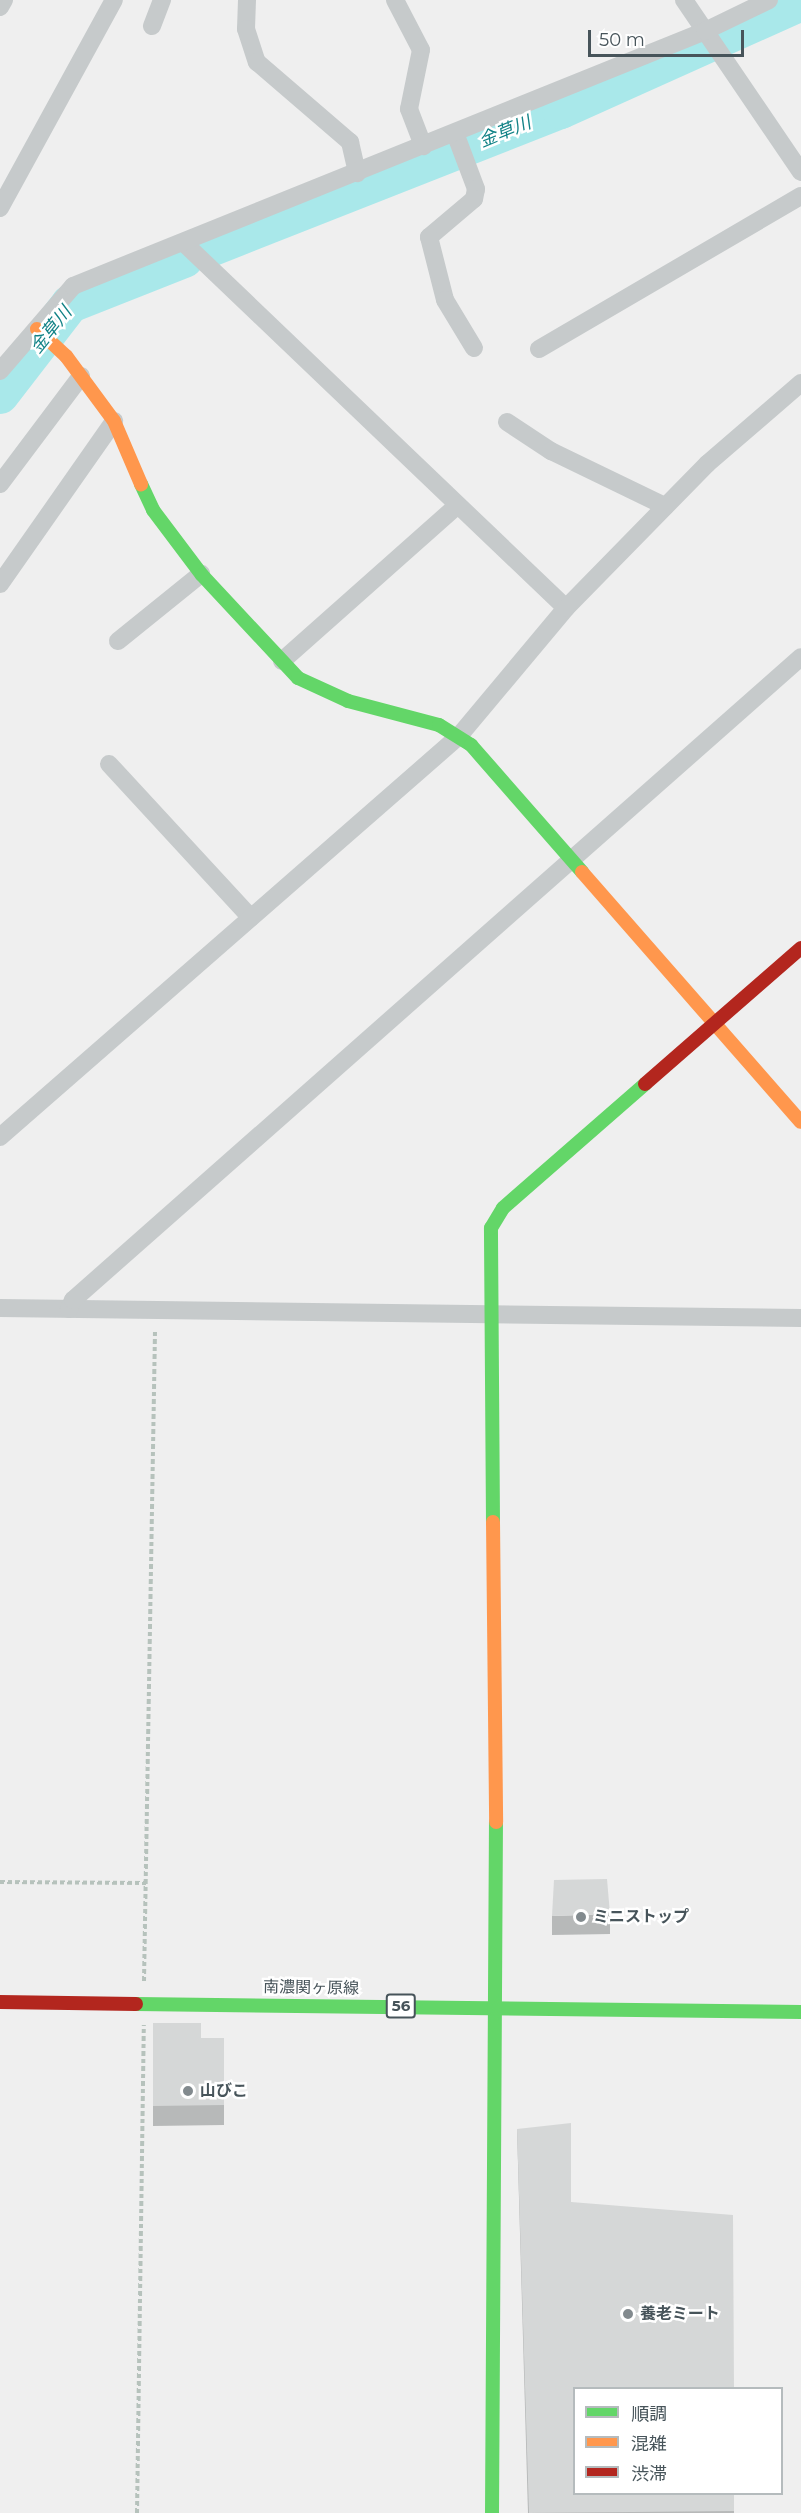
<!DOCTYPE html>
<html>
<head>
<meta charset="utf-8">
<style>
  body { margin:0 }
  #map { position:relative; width:801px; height:2513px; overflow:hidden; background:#efefef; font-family:Montserrat,"Noto Sans JP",sans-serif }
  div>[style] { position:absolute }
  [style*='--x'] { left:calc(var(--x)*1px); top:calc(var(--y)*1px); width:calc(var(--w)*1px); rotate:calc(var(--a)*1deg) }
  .river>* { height:38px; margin:-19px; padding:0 19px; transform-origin:19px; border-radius:19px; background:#a9e8ea }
  .path>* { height:4px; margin-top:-2px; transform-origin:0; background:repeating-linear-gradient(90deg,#b6c2bc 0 4.5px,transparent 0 7.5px) }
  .street>* { height:18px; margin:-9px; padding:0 9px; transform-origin:9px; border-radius:9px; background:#c6cacb }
  .fast>* { height:14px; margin:-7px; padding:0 7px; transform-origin:7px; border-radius:7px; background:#63d668 }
  .slow>* { height:14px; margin:-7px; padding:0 7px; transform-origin:7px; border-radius:7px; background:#ff974d }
  .jam>* { height:14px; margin:-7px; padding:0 7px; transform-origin:7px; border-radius:7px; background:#b3261e }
  .wall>* { inset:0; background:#b7b9b9 }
  .building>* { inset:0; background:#d5d7d7 }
  .dots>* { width:16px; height:16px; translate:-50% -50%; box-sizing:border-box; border:3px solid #fff; border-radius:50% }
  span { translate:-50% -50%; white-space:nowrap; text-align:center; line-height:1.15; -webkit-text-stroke:5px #fff; paint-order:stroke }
  .shield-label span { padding:2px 4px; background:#fff; border:2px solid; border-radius:4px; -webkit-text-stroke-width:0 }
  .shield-label { font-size:15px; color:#47545a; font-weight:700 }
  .poi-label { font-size:16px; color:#47545a; font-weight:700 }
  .left { translate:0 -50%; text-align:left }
  .street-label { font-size:16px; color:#47545a }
  .water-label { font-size:18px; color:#118286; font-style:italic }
  .legend { position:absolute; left:573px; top:2387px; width:210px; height:108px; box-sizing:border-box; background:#fff; border:2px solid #b5bbbd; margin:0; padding:8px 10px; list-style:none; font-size:18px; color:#47545a }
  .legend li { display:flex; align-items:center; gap:12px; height:30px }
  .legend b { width:30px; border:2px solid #b5bbbd }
  .scale { position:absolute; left:588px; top:30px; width:156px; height:27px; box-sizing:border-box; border:3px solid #47545a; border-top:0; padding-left:8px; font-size:18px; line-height:21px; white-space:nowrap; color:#47545a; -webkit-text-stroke:4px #fff; paint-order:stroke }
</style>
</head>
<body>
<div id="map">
  <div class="river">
    <i style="--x:205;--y:250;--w:383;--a:-21.5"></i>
    <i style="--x:561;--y:110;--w:263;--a:-24.2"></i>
    <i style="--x:0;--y:395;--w:115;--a:-52.4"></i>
    <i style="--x:70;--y:304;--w:123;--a:-21.5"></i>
  </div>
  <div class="path">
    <i style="--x:0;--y:1882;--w:146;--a:0.4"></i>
    <i style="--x:144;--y:1981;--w:652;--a:-89.03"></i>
    <i style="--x:137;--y:2513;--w:488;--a:-89.2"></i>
  </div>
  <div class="street">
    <i style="--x:247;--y:0;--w:29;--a:92"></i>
    <i style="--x:246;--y:29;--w:35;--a:72"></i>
    <i style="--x:257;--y:62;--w:123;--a:40.7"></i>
    <i style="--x:350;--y:142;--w:32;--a:77"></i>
    <i style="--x:395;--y:0;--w:56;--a:62.5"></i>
    <i style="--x:421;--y:50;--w:60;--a:101.5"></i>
    <i style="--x:409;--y:109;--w:40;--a:69"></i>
    <i style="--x:684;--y:0;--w:208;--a:55.8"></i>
    <i style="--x:0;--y:7;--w:8;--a:-60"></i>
    <i style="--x:152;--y:26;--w:28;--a:-69"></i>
    <i style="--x:455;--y:133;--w:60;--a:69.4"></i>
    <i style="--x:476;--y:189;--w:10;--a:101"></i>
    <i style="--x:474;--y:199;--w:59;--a:139.8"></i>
    <i style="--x:429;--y:237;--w:65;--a:75.7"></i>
    <i style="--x:445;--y:300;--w:56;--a:58.9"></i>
    <i style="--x:0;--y:208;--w:237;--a:-61.3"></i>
    <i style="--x:184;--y:243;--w:528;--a:43.7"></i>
    <i style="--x:539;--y:349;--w:303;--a:-30.3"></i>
    <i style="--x:0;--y:371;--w:112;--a:-49.3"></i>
    <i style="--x:73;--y:286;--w:682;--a:-21.97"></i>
    <i style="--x:705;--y:31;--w:71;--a:-25.8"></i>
    <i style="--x:507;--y:422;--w:53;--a:33.4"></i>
    <i style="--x:551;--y:451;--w:127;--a:25.8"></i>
    <i style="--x:0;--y:484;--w:135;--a:-53.1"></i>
    <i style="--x:0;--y:584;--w:199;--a:-55"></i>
    <i style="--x:118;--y:641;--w:107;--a:-38.9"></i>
    <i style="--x:282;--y:661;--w:235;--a:-41.6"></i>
    <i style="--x:109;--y:764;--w:209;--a:47.3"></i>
    <i style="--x:0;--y:1137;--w:609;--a:-41.14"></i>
    <i style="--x:459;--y:736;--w:167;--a:-50.1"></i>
    <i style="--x:566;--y:608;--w:202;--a:-45.6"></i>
    <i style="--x:707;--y:464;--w:124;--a:-40.8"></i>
    <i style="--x:0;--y:1308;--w:801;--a:0.72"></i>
    <i style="--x:69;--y:1309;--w:10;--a:-66"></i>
    <i style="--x:73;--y:1300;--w:971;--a:-41.45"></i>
  </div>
  <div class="fast">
    <i style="--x:141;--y:484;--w:29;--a:65"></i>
    <i style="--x:153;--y:510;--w:81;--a:53"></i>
    <i style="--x:202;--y:575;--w:141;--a:47"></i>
    <i style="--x:298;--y:678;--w:55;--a:24.7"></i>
    <i style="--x:348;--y:701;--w:94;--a:14.8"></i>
    <i style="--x:439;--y:725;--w:38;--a:32"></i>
    <i style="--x:471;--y:745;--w:169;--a:48.8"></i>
    <i style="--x:493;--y:1522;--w:294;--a:-90.4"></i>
    <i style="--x:491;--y:1228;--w:23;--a:-59"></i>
    <i style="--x:503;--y:1208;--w:189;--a:-41.1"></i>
    <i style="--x:136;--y:2004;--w:665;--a:0.69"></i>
    <i style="--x:492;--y:2513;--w:691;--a:-89.67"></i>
  </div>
  <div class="slow">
    <i style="--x:37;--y:329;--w:40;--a:43"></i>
    <i style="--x:66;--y:356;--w:81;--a:53.6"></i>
    <i style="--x:114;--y:421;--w:69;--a:66.8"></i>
    <i style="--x:582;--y:872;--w:332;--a:48.8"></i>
    <i style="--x:493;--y:1522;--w:300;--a:89.4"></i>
  </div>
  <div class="jam">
    <i style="--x:645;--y:1084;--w:207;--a:-41.1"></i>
    <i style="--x:0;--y:2002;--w:136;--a:0.8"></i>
  </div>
  <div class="wall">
    <i style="clip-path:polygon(610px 1914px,610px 1934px,552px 1935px,552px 1916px)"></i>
    <i style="clip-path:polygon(153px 2023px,201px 2038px,224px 2038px,224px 2125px,153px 2126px)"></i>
    <i style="clip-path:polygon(517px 2129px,571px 2202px,734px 2493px,734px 2513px,528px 2513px)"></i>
  </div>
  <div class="building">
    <i style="clip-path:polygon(607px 1879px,610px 1914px,552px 1916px,554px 1880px)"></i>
    <i style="clip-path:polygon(153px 2023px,201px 2023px,201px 2038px,224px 2038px,224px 2105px,153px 2106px)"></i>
    <i style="clip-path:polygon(571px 2123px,571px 2202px,733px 2215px,734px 2388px,574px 2388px,574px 2493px,734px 2493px,734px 2511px,529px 2513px,517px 2129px)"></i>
  </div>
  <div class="dots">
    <i style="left:581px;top:1917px;background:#828a8e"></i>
    <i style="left:188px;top:2091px;background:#828a8e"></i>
    <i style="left:628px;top:2314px;background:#828a8e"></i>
  </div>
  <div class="shield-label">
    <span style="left:401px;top:2006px">56</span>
  </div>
  <div class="poi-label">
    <span class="left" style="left:593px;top:1917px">ミニストップ</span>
    <span class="left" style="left:200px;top:2091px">山びこ</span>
    <span class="left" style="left:640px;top:2314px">養老ミート</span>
  </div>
  <div class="street-label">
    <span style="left:311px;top:1988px;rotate:1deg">南濃関ヶ原線</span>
  </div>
  <div class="water-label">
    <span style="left:505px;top:132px;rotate:-22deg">金草川</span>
    <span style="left:51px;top:330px;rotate:-51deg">金草川</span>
  </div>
  <ul class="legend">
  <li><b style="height:8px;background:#63d668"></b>順調</li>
  <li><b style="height:8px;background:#ff974d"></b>混雑</li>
  <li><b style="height:8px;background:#b3261e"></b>渋滞</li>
  </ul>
  <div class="scale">50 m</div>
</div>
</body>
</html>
